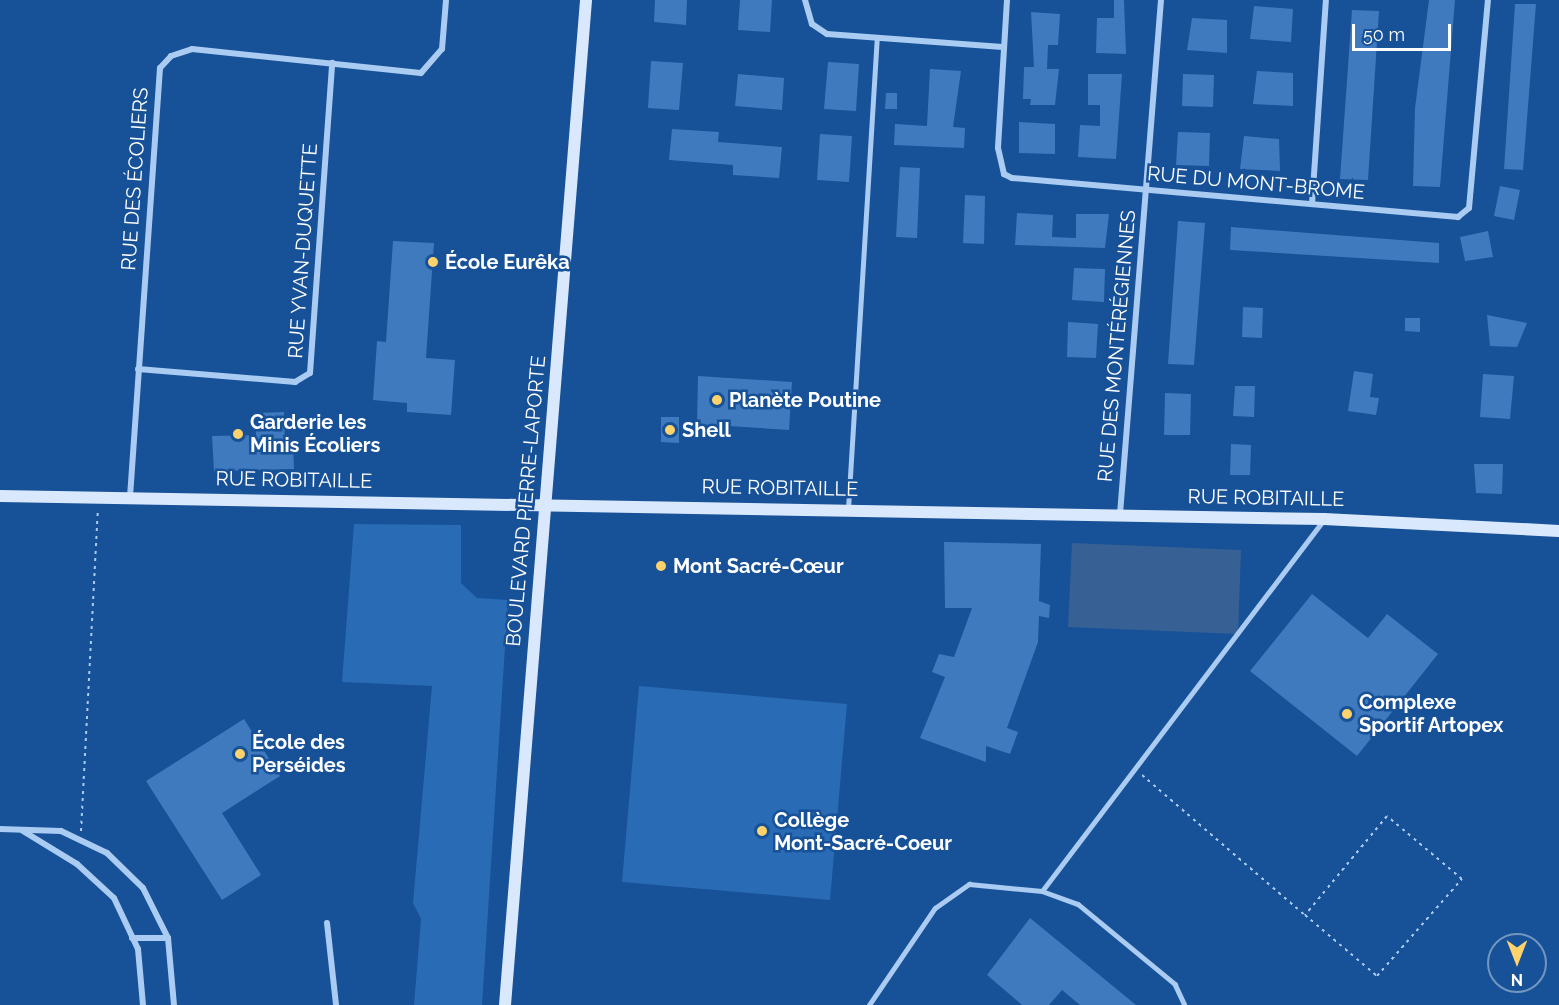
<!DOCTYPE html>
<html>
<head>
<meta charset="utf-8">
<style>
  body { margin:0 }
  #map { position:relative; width:1559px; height:1005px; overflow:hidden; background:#175198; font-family:Raleway,sans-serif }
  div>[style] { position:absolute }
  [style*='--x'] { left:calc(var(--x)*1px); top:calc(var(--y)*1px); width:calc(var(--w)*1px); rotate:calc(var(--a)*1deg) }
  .green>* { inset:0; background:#2a6bb6 }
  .water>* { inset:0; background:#376194 }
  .building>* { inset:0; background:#3f7abf }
  .path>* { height:2px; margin-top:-1px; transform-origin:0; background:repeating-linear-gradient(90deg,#aacbf2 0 3px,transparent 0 7.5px) }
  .lane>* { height:4.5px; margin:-2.25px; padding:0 2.25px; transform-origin:2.25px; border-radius:2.25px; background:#aacbf2 }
  .street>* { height:6px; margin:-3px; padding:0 3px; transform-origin:3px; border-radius:3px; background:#aacbf2 }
  .secondary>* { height:12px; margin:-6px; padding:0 6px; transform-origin:6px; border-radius:6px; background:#d9e8fc }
  .dots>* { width:16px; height:16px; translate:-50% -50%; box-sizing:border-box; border:3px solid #175198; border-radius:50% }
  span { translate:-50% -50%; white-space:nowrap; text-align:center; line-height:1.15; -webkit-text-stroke:5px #175198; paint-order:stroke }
  .street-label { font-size:20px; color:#fff }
  .poi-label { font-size:20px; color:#fff; font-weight:700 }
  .left { translate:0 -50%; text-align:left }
  .north { position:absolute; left:1487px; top:933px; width:60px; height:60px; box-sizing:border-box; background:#175198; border:2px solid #7497c1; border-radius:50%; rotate:180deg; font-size:16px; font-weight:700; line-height:24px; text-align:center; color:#fff }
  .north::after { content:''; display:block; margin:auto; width:21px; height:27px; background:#ffd26b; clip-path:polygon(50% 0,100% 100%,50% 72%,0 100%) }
  .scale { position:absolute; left:1352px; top:24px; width:99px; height:27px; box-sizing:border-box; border:3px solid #fff; border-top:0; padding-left:8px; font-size:18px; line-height:21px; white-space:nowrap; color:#fff; -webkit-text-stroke:4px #175198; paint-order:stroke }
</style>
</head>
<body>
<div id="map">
  <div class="green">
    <i style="clip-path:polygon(354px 524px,461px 525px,461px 583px,477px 598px,508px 600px,482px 1005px,414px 1005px,421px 919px,413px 903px,432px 686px,342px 682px)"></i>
    <i style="clip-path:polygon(639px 686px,847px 704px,830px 900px,622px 882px)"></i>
  </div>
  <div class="water">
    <i style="clip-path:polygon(1072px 543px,1241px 550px,1238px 634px,1068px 627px)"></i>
  </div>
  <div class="building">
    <i style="clip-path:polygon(655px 0,687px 0,686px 25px,654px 22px)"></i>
    <i style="clip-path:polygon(740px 0,772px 0,770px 32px,738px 30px)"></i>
    <i style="clip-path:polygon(1114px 0,1124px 0,1126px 54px,1096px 53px,1097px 18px,1114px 18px)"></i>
    <i style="clip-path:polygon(1429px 0,1455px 0,1440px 187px,1413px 186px,1415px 108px)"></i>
    <i style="clip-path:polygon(1515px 4px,1536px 4px,1523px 170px,1504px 169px)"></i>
    <i style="clip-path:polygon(1254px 6px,1293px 9px,1291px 42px,1250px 39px)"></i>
    <i style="clip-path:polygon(1352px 10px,1379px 11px,1368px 180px,1340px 179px)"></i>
    <i style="clip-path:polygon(1031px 12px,1060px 14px,1058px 45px,1048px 45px,1047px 69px,1059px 69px,1055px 105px,1030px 105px,1031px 99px,1023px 99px,1024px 67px,1034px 67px)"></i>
    <i style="clip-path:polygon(1192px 18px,1227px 20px,1227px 53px,1187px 50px)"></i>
    <i style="clip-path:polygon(651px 61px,683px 63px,679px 110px,648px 108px)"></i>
    <i style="clip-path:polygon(828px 62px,859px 64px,856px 111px,824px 109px)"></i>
    <i style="clip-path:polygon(930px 69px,961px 71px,953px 127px,965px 128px,964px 148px,894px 145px,895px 124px,927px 126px)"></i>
    <i style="clip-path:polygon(1257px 71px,1293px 73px,1293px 106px,1253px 104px)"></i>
    <i style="clip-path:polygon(738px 74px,784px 78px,782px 110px,735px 106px)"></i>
    <i style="clip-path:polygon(1088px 74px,1122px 74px,1116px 159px,1078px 157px,1080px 125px,1100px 126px,1100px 105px,1088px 105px)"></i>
    <i style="clip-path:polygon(1183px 74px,1214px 75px,1213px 107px,1182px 106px)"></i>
    <i style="clip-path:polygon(886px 93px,897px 93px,897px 109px,885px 109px)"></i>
    <i style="clip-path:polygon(1019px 122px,1055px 124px,1055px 154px,1019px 153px)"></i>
    <i style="clip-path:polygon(672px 129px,719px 132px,718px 142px,782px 147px,779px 178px,733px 175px,733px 165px,669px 160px)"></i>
    <i style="clip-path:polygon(1178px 132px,1210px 133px,1209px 166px,1176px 165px)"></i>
    <i style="clip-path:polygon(820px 134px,852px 136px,849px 182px,817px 180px)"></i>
    <i style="clip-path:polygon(1244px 136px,1279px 139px,1280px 171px,1240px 169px)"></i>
    <i style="clip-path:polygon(900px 167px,920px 168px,917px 238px,896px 237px)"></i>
    <i style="clip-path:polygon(1500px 186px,1520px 190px,1514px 220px,1494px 216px)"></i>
    <i style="clip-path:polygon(965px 195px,985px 196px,984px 244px,963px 243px)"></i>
    <i style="clip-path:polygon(1017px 213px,1053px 215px,1052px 237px,1076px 238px,1076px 214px,1109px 214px,1105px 248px,1015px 245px)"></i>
    <i style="clip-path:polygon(1178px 221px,1205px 223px,1194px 365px,1168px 364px)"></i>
    <i style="clip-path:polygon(1231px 227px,1439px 243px,1439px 263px,1230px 250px)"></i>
    <i style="clip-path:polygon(1488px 231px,1493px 257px,1465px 261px,1460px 237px)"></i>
    <i style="clip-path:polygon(393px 241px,434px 243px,426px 358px,455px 360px,451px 415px,407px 412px,407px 403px,373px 400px,377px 341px,386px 342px)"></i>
    <i style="clip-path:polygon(1074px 268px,1105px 269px,1104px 302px,1072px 300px)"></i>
    <i style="clip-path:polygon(1243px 307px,1263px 308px,1262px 338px,1242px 337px)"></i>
    <i style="clip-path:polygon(1487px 315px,1527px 323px,1517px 347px,1490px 346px)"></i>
    <i style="clip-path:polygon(1405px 318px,1420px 318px,1420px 332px,1405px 331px)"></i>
    <i style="clip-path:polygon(1068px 322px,1098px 324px,1096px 358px,1067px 357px)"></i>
    <i style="clip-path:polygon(1354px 371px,1373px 374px,1370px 397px,1379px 398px,1376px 415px,1348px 411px)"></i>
    <i style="clip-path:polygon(1483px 374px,1514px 376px,1510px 419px,1480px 417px)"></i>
    <i style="clip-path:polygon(698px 376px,792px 382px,789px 430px,697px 424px)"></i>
    <i style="clip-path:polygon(1235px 386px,1255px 386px,1254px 417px,1233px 416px)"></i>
    <i style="clip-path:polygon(1165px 393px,1191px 394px,1190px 435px,1164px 435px)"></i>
    <i style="clip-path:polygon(284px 412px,285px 443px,293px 442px,294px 469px,214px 471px,212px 436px,256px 435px,256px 413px)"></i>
    <i style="clip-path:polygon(661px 417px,679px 417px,679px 443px,661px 442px)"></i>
    <i style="clip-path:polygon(1231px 444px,1251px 445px,1250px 475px,1230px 475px)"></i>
    <i style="clip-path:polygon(1474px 464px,1503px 464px,1502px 494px,1476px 493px)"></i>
    <i style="clip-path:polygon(944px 542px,1041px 544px,1039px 601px,1050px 605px,1049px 618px,1039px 616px,1038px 642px,1007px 728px,1018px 732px,1010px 754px,986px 746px,986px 762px,920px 738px,945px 677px,932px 672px,939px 654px,954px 657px,972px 608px,945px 608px)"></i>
    <i style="clip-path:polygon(1312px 594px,1368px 638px,1387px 614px,1438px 654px,1357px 756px,1250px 671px)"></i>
    <i style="clip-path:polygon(244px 719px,280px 776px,222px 813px,261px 875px,222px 900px,146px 781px)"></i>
    <i style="clip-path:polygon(1030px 918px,1136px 1005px,1080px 1005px,1062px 990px,1049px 1005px,1022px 1005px,987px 975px)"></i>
  </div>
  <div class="path">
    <i style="--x:1142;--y:775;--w:215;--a:40.7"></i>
    <i style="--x:1305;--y:915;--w:94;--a:40.3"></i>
    <i style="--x:1377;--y:976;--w:129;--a:-48.8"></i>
    <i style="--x:1462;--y:879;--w:98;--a:-140"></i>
    <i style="--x:1387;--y:816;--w:129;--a:129.6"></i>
    <i style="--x:81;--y:831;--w:320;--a:-87"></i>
  </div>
  <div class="lane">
    <i style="--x:848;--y:509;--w:472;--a:-86.5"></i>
    <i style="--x:1042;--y:891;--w:465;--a:-52.8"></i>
    <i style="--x:869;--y:1005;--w:117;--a:-55.8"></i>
    <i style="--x:935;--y:908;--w:42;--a:-35.2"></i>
    <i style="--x:969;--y:884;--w:73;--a:5.5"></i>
    <i style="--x:1042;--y:891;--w:38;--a:20"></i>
    <i style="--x:1078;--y:904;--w:126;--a:39.5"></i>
    <i style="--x:1175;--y:984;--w:23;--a:65"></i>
  </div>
  <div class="street">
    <i style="--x:805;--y:0;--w:25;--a:74"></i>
    <i style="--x:812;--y:24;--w:18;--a:34"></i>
    <i style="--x:827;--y:34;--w:176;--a:4.2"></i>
    <i style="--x:1007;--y:0;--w:148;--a:93.5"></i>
    <i style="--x:998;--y:148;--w:27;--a:77"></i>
    <i style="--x:1004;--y:174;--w:9;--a:27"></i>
    <i style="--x:1012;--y:178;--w:448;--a:5"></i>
    <i style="--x:1458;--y:217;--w:14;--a:-39"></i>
    <i style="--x:1469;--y:208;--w:209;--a:-84.8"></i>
    <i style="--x:1312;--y:204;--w:204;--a:-86.1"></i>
    <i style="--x:138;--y:369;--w:158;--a:4.7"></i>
    <i style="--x:295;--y:382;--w:17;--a:-31"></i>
    <i style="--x:310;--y:373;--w:311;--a:-85.9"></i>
    <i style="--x:130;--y:497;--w:430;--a:-86"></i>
    <i style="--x:160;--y:68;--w:16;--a:-47"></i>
    <i style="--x:171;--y:56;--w:22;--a:-18"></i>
    <i style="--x:192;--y:49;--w:230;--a:6"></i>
    <i style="--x:421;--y:73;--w:32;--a:-49"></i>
    <i style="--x:442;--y:49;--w:49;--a:-85.3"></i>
    <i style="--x:1120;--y:514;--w:516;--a:-85.44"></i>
    <i style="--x:0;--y:829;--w:61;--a:1.9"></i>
    <i style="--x:61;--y:831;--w:51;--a:25.6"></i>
    <i style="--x:107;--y:853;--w:50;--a:44.2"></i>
    <i style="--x:143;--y:888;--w:56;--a:63.4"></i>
    <i style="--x:168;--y:938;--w:67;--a:84.9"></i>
    <i style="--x:23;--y:831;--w:63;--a:31.4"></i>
    <i style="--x:77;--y:864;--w:50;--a:42.6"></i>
    <i style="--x:114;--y:898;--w:56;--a:64.8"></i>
    <i style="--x:138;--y:949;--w:56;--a:84.9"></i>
    <i style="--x:327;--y:923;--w:82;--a:83.7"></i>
    <i style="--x:132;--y:938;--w:36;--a:0"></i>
  </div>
  <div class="secondary">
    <i style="--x:0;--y:496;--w:1324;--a:1"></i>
    <i style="--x:1324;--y:519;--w:235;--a:2.9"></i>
    <i style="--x:505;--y:1005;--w:1008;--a:-85.39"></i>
  </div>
  <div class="dots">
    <i style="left:433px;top:262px;background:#ffd26b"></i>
    <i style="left:717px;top:400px;background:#ffd26b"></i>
    <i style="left:670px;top:430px;background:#ffd26b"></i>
    <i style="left:238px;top:434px;background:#ffd26b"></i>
    <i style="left:661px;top:566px;background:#ffd26b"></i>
    <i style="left:1347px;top:714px;background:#ffd26b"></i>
    <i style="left:240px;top:754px;background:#ffd26b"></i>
    <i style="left:762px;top:831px;background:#ffd26b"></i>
  </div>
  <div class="street-label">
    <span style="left:135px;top:179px;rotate:-86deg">RUE DES ÉCOLIERS</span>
    <span style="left:1256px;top:183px;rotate:5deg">RUE DU MONT-BROME</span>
    <span style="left:303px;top:251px;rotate:-86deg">RUE YVAN-DUQUETTE</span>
    <span style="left:1117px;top:346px;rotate:-85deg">RUE DES MONTÉRÉGIENNES</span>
    <span style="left:294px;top:480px;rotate:1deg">RUE ROBITAILLE</span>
    <span style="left:780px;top:488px;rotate:1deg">RUE ROBITAILLE</span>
    <span style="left:1266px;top:498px;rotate:1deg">RUE ROBITAILLE</span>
    <span style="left:526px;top:501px;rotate:-85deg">BOULEVARD PIERRE-LAPORTE</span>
  </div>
  <div class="poi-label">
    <span class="left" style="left:445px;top:262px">École Eurêka</span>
    <span class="left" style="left:729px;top:400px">Planète Poutine</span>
    <span class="left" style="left:250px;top:434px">Garderie les<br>Minis Écoliers</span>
    <span class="left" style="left:682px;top:430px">Shell</span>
    <span class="left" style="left:673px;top:566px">Mont Sacré-Cœur</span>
    <span class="left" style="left:1359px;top:714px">Complexe<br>Sportif Artopex</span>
    <span class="left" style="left:252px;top:754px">École des<br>Perséides</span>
    <span class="left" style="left:774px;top:832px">Collège<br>Mont-Sacré-Coeur</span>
  </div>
  <div class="north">N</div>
  <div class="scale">50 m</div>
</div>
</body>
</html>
